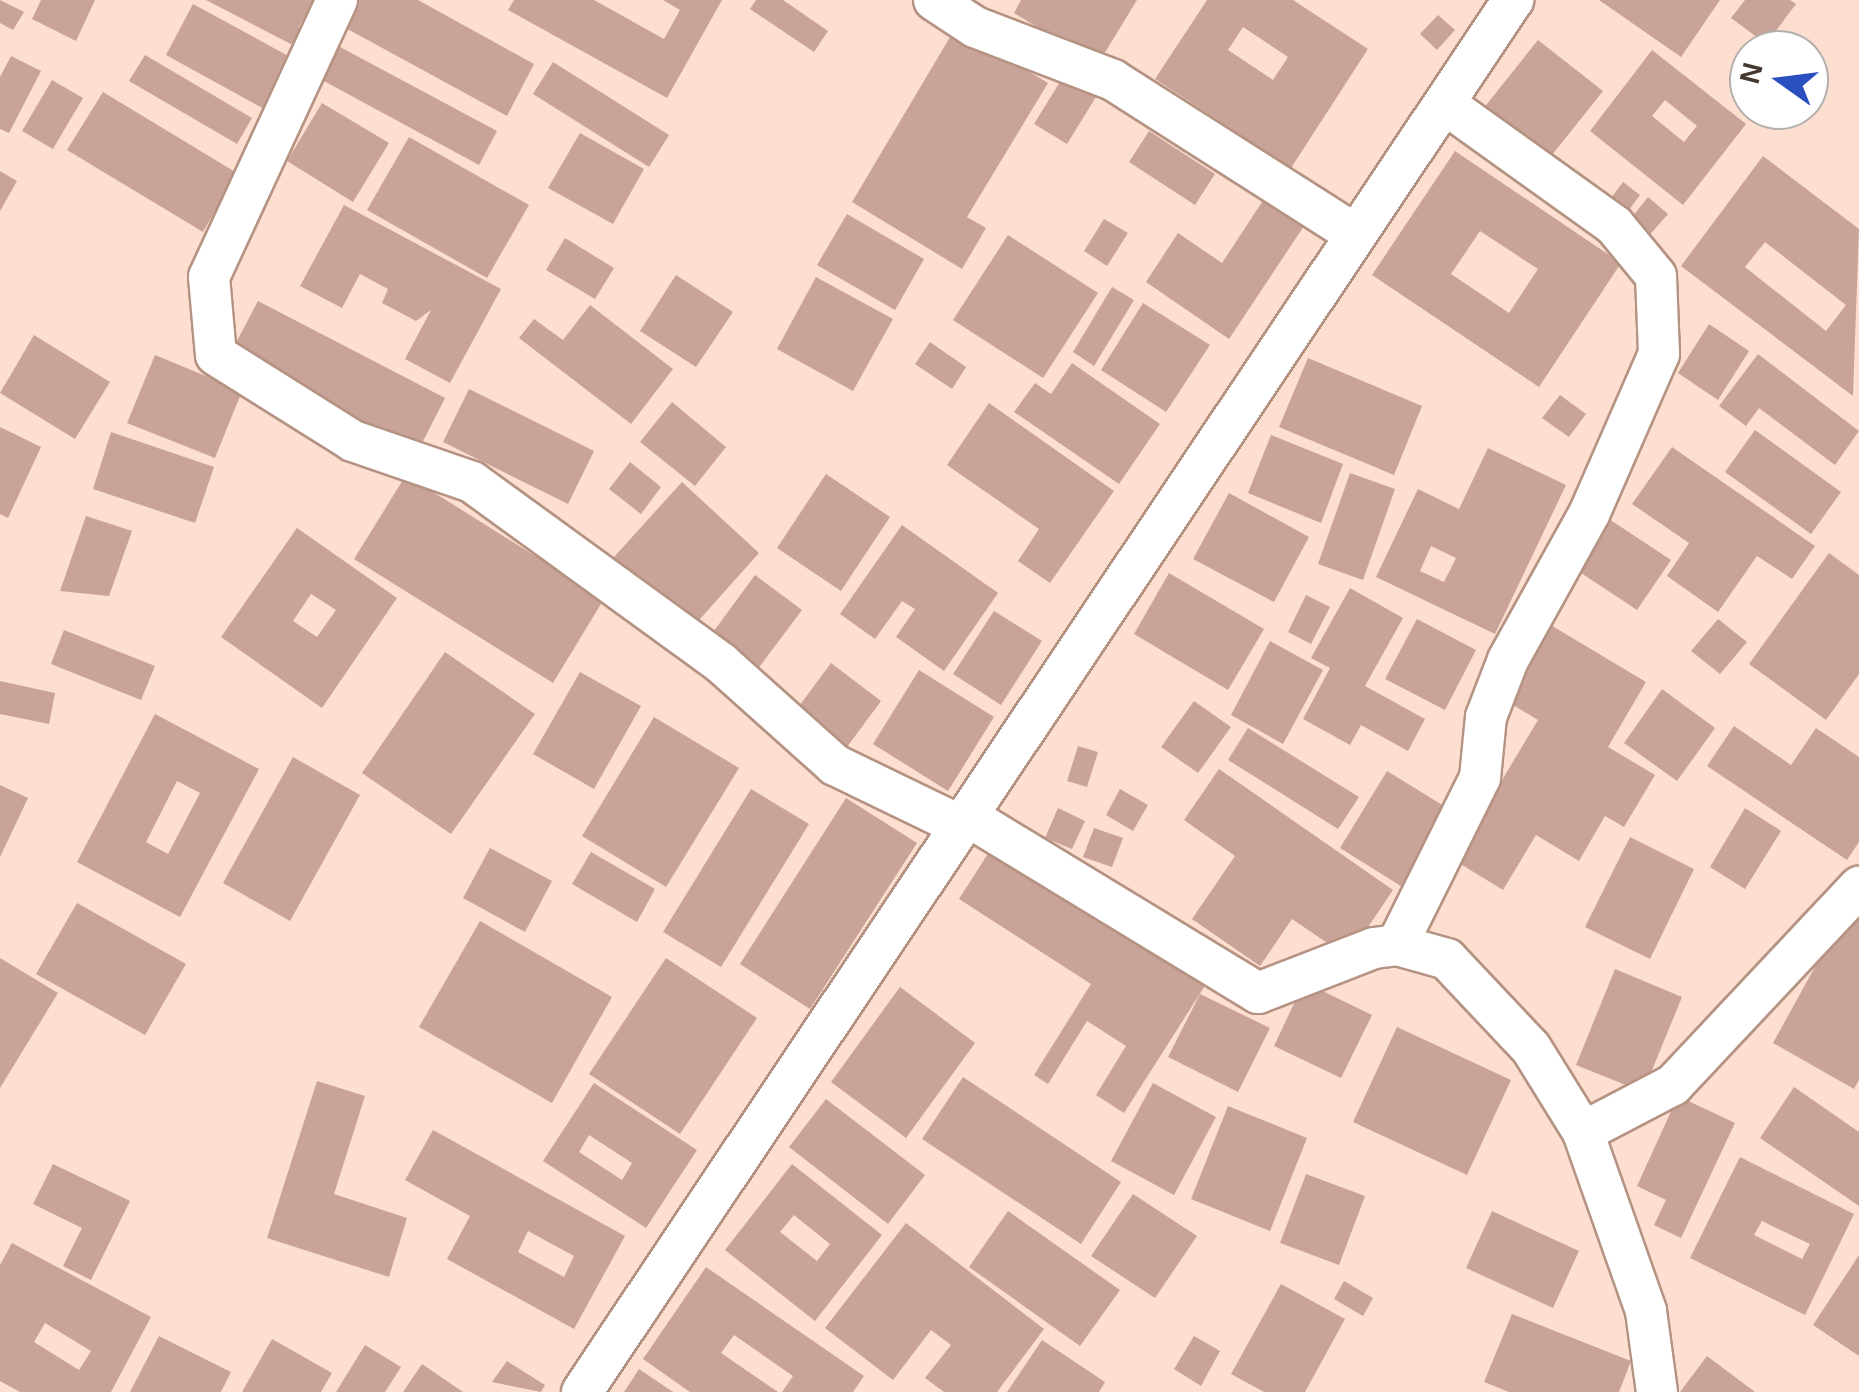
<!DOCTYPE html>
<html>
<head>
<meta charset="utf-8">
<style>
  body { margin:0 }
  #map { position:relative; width:1859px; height:1392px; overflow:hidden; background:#fcdfd1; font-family:Arial,sans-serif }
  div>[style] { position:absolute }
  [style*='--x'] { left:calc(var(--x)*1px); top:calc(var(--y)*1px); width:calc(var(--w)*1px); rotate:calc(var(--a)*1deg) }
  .building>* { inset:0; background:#c9a39a }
  .roads { filter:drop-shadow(2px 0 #b59383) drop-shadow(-2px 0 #b59383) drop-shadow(0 2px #b59383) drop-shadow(0 -2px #b59383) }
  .minor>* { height:40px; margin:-20px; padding:0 20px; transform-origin:20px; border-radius:20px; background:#fff }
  span { translate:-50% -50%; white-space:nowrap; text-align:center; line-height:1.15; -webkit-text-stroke:8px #fff; paint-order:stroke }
  .north { position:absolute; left:1729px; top:30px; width:100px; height:100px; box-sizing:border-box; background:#fff; border:2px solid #b5afac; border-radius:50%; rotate:284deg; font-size:28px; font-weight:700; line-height:40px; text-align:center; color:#453730 }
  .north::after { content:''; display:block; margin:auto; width:35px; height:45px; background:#2a50c0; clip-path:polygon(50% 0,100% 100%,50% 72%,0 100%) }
</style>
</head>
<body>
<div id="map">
  <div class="building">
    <i style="clip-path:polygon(0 0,24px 12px,13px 30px,0 23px)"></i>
    <i style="clip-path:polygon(41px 0,95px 0,76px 41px,32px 19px)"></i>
    <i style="clip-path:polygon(206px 0,313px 0,299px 27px,314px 36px,306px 52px)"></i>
    <i style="clip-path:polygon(356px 0,418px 0,534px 64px,507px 116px,342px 26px)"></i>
    <i style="clip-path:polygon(514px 0,594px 0,664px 39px,680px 10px,663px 0,722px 0,667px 98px,508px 10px)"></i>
    <i style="clip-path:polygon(756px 0,783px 0,828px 31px,814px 52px,750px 9px)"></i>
    <i style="clip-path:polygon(1021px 0,1137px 0,1098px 64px,1014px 13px)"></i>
    <i style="clip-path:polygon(evenodd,1207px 0,1293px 0,1368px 49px,1291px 168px,1155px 79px,1207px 0,1243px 27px,1288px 57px,1273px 80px,1228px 50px,1243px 27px)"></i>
    <i style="clip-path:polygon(1599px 0,1720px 0,1681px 57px)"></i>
    <i style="clip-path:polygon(1745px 0,1790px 0,1796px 4px,1766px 44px,1731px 18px)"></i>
    <i style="clip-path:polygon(193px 4px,292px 58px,264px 109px,166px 55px)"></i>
    <i style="clip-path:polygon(1438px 15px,1455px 30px,1437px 50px,1420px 34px)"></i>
    <i style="clip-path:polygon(956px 27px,1048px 83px,967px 217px,986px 228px,962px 269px,852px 202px)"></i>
    <i style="clip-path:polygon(1538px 40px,1603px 91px,1548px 160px,1483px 109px)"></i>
    <i style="clip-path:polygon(340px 47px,497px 131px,479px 165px,322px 80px)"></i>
    <i style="clip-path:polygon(evenodd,1652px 50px,1746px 124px,1683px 205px,1590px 131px,1652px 50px,1665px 100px,1697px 126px,1684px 142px,1652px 116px,1665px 100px)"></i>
    <i style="clip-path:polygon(145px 55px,252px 118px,237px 144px,129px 81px)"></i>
    <i style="clip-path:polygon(11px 56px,41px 71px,9px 133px,0 129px,0 77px)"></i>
    <i style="clip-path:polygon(553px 62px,669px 135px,649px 167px,533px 94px)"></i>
    <i style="clip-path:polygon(1066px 72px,1099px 92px,1067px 144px,1034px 124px)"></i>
    <i style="clip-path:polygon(52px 80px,83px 98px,53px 149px,22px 131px)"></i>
    <i style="clip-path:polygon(103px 92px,237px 173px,203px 232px,67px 150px)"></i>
    <i style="clip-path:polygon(322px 103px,389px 143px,353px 202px,287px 161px)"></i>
    <i style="clip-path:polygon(1149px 131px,1215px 174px,1195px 205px,1129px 162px)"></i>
    <i style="clip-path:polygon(580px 133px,644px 169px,613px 224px,548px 188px)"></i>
    <i style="clip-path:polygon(409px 137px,529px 205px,487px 278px,367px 210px)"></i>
    <i style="clip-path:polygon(evenodd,1455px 151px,1621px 263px,1539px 387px,1372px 275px,1455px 151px,1480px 231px,1538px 269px,1509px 313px,1451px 274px,1480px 231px)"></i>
    <i style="clip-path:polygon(evenodd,1763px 156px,1859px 229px,1853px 396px,1681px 266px,1763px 156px,1765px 242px,1846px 305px,1826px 331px,1745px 267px,1765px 242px)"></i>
    <i style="clip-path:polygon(0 171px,17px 181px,0 211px)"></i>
    <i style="clip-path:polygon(1623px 182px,1640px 195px,1623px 218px,1605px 206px)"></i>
    <i style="clip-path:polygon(1648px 197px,1668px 214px,1647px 238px,1628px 222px)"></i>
    <i style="clip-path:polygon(1264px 199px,1304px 226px,1229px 339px,1146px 282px,1178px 233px,1222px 263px)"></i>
    <i style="clip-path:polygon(344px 205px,501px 289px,450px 383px,405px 359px,431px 310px,416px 321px,382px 303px,388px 289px,360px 274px,342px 308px,300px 286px)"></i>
    <i style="clip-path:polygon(847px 214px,924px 259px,895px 310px,817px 265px)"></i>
    <i style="clip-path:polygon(1104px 219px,1128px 233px,1107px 266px,1084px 251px)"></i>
    <i style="clip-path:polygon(1008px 235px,1098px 293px,1043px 378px,953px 320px)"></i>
    <i style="clip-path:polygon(565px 238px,614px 268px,595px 299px,546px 270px)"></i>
    <i style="clip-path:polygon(676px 275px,733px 312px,696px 367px,640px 331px)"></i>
    <i style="clip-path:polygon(816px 277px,893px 319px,853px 391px,777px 349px)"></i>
    <i style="clip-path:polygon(1112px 287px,1134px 300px,1094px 366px,1073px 352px)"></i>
    <i style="clip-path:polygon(258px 301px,445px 398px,416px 455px,228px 358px)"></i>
    <i style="clip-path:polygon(1143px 303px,1210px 345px,1166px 412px,1101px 370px)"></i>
    <i style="clip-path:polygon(590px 305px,673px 369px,631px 424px,519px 338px,534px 319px,563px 340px)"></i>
    <i style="clip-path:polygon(1709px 324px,1749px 351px,1718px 400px,1678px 373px)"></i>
    <i style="clip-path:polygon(34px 335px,110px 382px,75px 439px,0 393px)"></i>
    <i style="clip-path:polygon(930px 342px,966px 367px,952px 389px,915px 364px)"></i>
    <i style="clip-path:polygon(1758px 354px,1859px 431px,1835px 465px,1759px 408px,1746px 426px,1719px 406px)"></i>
    <i style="clip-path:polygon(155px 355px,242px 391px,215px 458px,127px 423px)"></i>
    <i style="clip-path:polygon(1308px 358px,1422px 406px,1394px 475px,1279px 427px)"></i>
    <i style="clip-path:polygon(1072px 363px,1160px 424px,1119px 484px,1014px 412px,1035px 383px,1051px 394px)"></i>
    <i style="clip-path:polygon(469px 389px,594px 451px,568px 504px,443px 442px)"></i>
    <i style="clip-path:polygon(1560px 395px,1586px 414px,1569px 437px,1542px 418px)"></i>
    <i style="clip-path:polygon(672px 402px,726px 447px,695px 486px,640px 442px)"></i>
    <i style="clip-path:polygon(989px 403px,1114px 491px,1050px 583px,1018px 561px,1039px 529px,947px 465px)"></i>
    <i style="clip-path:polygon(0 427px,41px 447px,8px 518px,0 514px)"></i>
    <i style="clip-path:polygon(1755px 430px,1841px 492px,1811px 534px,1725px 472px)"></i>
    <i style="clip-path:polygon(111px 432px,214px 467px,195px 523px,93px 489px)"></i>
    <i style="clip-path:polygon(1271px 435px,1343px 464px,1321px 523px,1248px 493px)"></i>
    <i style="clip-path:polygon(1672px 447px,1815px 546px,1792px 579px,1757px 556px,1718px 612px,1667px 576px,1689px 543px,1632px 504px)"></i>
    <i style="clip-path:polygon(evenodd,1488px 448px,1566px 485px,1495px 634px,1376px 577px,1418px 489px,1459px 509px,1488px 448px,1431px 546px,1456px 558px,1444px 582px,1420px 571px,1431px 546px)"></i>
    <i style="clip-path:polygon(630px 462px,661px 487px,641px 514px,609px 489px)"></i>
    <i style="clip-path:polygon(1350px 473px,1395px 489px,1363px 580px,1318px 564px)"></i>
    <i style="clip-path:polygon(826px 474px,890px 517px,841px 591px,777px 548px)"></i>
    <i style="clip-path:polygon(406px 475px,604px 599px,553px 683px,354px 559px)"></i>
    <i style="clip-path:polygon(682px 482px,759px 553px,692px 628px,614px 557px)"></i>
    <i style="clip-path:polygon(1229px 493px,1309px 537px,1274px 602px,1193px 559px)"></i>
    <i style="clip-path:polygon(86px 516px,132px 531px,109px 596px,60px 591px)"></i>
    <i style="clip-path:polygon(1609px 519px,1671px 560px,1637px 610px,1575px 569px)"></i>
    <i style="clip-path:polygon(902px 525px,998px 593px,944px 671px,896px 637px,915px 609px,902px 601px,875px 639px,840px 614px)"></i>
    <i style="clip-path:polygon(evenodd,297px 528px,397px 598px,322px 708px,221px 637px,297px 528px,311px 594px,336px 610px,317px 637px,293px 621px,311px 594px)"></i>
    <i style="clip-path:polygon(1829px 553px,1859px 575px,1859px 674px,1826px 720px,1749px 664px)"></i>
    <i style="clip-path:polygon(1169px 573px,1264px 629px,1228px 690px,1134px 634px)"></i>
    <i style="clip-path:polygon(755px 575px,802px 610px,757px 670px,711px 635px)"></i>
    <i style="clip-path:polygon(1350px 588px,1403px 618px,1365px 686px,1425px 719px,1408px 751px,1361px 725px,1350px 745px,1303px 719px,1330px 668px,1311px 658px)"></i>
    <i style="clip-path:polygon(1306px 595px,1330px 607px,1311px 644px,1288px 632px)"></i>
    <i style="clip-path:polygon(994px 611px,1042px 641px,1001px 705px,953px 674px)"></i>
    <i style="clip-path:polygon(1417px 619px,1476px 650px,1445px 710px,1385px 679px)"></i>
    <i style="clip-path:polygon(1718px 619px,1747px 642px,1720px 674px,1691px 651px)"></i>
    <i style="clip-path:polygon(1549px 624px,1646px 682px,1608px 747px,1655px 775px,1624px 827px,1605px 816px,1579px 861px,1536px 835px,1503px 890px,1454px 860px,1538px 720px,1503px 699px)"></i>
    <i style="clip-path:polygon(64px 630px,155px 666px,141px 700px,51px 664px)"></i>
    <i style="clip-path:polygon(1270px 641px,1323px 670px,1283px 744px,1231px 715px)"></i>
    <i style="clip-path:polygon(445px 652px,535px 714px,451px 834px,362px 773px)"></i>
    <i style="clip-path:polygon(831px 663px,881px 701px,847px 747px,797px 709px)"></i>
    <i style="clip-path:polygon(919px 670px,994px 717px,948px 791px,873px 744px)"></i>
    <i style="clip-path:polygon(580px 672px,641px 706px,594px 789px,533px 754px)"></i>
    <i style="clip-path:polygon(0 681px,55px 693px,49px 724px,0 714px)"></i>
    <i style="clip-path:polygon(1662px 689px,1715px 728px,1677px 781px,1624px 743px)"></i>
    <i style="clip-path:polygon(1194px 701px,1231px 727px,1198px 773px,1161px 747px)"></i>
    <i style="clip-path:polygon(evenodd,155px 714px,259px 769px,180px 917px,77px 862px,155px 714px,177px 781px,200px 793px,168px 854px,146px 842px,177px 781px)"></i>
    <i style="clip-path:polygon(654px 717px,739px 768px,666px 887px,582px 836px)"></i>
    <i style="clip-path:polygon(1734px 726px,1791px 765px,1816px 728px,1859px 757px,1859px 842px,1847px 860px,1707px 766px)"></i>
    <i style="clip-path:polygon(1248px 728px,1359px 797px,1338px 829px,1228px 760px)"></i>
    <i style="clip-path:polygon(1078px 746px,1098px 752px,1087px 787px,1067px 781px)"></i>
    <i style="clip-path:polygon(293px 757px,360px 795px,290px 921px,223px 883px)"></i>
    <i style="clip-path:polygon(1219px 769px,1393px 890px,1348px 957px,1292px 919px,1260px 966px,1192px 919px,1235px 856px,1184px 820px)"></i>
    <i style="clip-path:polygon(1387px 771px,1452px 811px,1404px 888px,1340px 848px)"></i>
    <i style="clip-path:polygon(0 785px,28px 798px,0 857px)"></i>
    <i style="clip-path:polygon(751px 789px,809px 824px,721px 967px,663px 932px)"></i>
    <i style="clip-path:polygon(1120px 789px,1148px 805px,1133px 831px,1106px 815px)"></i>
    <i style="clip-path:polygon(846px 798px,917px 843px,810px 1009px,740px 964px)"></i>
    <i style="clip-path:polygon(1058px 808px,1085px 821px,1072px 849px,1045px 838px)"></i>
    <i style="clip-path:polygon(1745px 808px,1781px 831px,1745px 889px,1710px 867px)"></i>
    <i style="clip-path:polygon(1094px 828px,1123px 838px,1112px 867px,1083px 857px)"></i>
    <i style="clip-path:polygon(1630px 837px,1694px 869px,1650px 959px,1585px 927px)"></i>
    <i style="clip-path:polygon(994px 844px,1208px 981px,1124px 1113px,1096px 1095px,1126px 1046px,1087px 1021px,1048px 1084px,1034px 1075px,1091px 984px,959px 899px)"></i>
    <i style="clip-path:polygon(490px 848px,552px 881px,525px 932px,463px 898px)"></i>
    <i style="clip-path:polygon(591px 852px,655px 889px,637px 922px,572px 884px)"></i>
    <i style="clip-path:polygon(1859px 887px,1859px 1080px,1854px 1089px,1773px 1043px)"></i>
    <i style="clip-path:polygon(77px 903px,186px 964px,145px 1035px,36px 974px)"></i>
    <i style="clip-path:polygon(480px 921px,612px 997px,552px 1103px,419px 1027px)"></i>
    <i style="clip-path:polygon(0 958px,58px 993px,0 1088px)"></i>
    <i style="clip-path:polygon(666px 958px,757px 1018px,680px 1134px,589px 1074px)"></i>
    <i style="clip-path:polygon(1615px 969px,1682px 997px,1643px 1092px,1576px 1065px)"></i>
    <i style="clip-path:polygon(1304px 982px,1372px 1015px,1341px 1078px,1274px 1046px)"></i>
    <i style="clip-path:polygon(900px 987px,975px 1043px,906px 1138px,831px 1082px)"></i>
    <i style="clip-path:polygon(1200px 994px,1270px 1028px,1238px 1092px,1168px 1057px)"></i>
    <i style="clip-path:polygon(1397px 1027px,1511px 1080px,1467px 1175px,1353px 1122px)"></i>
    <i style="clip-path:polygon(963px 1077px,1121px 1182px,1081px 1244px,922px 1139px)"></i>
    <i style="clip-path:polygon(317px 1081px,365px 1096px,334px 1194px,407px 1218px,389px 1277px,267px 1238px)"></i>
    <i style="clip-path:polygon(evenodd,594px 1083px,697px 1150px,646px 1228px,543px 1161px,594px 1083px,589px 1135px,632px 1163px,622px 1180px,579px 1152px,589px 1135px)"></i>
    <i style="clip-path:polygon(1153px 1083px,1216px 1117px,1174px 1195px,1111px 1161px)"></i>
    <i style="clip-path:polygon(1794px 1087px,1859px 1132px,1859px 1206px,1760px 1138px)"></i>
    <i style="clip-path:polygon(1678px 1096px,1735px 1123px,1681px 1238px,1654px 1225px,1666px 1200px,1637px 1186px)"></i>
    <i style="clip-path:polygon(826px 1099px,925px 1175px,888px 1224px,789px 1147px)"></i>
    <i style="clip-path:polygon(1228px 1106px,1307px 1138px,1270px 1231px,1191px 1199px)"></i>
    <i style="clip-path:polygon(evenodd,433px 1130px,625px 1236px,574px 1329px,447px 1259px,470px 1216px,405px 1180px,433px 1130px,528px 1231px,574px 1256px,564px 1277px,518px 1252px,528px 1231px)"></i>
    <i style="clip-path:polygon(evenodd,1740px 1157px,1854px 1214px,1805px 1315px,1690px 1258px,1740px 1157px,1762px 1221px,1810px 1244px,1802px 1259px,1754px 1235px,1762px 1221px)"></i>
    <i style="clip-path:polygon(53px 1164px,130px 1201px,91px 1280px,63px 1266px,82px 1228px,33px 1204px)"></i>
    <i style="clip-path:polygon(evenodd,792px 1164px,882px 1235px,815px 1321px,725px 1250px,792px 1164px,794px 1215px,830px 1244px,817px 1261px,780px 1232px,794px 1215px)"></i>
    <i style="clip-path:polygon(1306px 1174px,1365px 1196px,1339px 1265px,1280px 1243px)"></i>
    <i style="clip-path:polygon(1133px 1194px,1197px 1236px,1155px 1298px,1091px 1256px)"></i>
    <i style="clip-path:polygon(1008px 1211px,1120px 1290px,1080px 1346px,969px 1267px)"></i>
    <i style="clip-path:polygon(1492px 1211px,1579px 1251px,1553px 1308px,1466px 1268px)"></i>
    <i style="clip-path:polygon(906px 1223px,1044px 1329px,997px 1392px,944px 1392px,925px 1378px,951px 1345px,931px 1330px,893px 1380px,825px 1328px)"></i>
    <i style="clip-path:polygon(evenodd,12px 1243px,151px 1317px,111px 1392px,20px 1392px,0 1381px,0 1265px,12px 1243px,45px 1323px,91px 1351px,79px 1370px,34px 1342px,45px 1323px)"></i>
    <i style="clip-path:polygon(1859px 1255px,1859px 1356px,1813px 1325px)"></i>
    <i style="clip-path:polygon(706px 1267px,864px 1376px,853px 1392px,782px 1392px,793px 1376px,734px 1335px,721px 1353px,778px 1392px,690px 1392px,643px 1359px)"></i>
    <i style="clip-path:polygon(1344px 1281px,1373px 1298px,1363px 1316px,1334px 1299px)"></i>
    <i style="clip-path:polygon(1281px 1284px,1345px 1319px,1305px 1392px,1264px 1392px,1231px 1374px)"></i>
    <i style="clip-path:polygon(1512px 1314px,1631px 1361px,1619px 1392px,1509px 1392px,1484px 1382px)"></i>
    <i style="clip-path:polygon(159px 1336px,231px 1372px,221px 1392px,130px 1392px)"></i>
    <i style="clip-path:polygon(1194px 1336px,1220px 1351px,1201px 1386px,1174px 1369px)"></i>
    <i style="clip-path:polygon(272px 1339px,332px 1373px,321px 1392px,242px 1392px)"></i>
    <i style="clip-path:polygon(1042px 1340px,1105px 1382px,1099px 1392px,1007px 1392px)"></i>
    <i style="clip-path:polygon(365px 1345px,401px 1367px,385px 1392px,336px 1392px)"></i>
    <i style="clip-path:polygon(1707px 1356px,1755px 1392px,1680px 1392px)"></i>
    <i style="clip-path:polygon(507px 1361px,545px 1385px,541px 1392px,492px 1382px)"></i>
    <i style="clip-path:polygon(422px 1364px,463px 1392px,403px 1392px)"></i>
    <i style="clip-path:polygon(639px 1369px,673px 1392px,624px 1392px)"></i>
  </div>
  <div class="roads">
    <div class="minor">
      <i style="--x:337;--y:0;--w:305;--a:114.8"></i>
      <i style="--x:209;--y:277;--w:78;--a:84.9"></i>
      <i style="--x:216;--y:355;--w:162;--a:32.1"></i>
      <i style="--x:353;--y:441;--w:126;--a:19"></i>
      <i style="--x:472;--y:482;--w:308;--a:36"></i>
      <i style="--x:721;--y:663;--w:153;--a:41.8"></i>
      <i style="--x:835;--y:765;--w:140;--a:25.8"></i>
      <i style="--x:934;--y:0;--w:49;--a:33.4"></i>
      <i style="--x:975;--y:27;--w:148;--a:21"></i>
      <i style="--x:1113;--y:80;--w:285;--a:32.5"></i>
      <i style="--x:972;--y:819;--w:335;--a:31.3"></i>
      <i style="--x:1258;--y:993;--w:124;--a:-21.2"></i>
      <i style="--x:1374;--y:948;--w:23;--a:-7"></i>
      <i style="--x:1397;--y:945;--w:52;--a:15.6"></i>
      <i style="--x:1447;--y:959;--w:122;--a:46.7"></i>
      <i style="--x:1531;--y:1048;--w:99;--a:58.2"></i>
      <i style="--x:1583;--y:1132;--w:190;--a:70.6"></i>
      <i style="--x:1646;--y:1311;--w:82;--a:82.3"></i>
      <i style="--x:1397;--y:945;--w:186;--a:-63.6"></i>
      <i style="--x:1480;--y:778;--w:61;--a:-84.4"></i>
      <i style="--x:1486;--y:717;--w:61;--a:-68.9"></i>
      <i style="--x:1508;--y:660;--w:167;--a:-61"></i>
      <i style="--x:1589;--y:514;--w:175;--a:-66.4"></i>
      <i style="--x:1659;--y:354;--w:78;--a:-92.2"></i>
      <i style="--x:1656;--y:276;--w:66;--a:-129.5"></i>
      <i style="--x:1614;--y:225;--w:208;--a:-144.4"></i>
      <i style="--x:1583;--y:1132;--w:102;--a:-27.6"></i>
      <i style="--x:1673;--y:1085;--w:272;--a:-46.8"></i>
      <i style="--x:582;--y:1392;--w:1675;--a:-56.22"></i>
    </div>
  </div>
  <div class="north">N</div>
</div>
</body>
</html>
